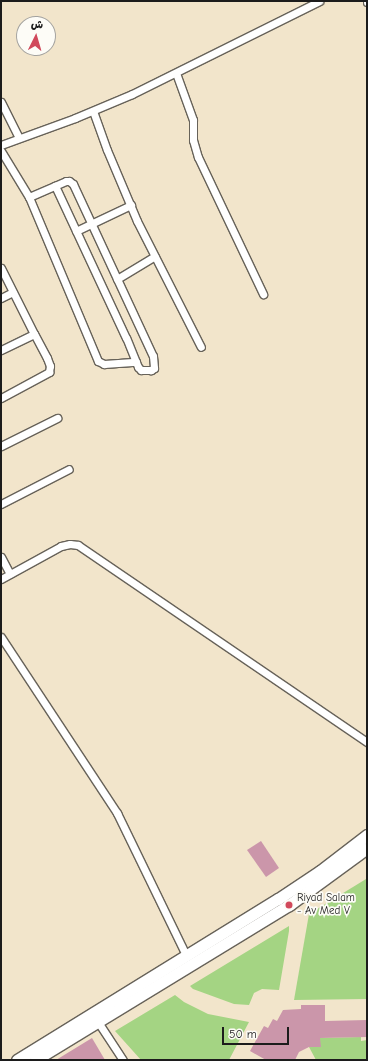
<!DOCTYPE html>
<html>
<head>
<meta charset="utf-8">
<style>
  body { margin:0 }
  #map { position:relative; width:368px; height:1061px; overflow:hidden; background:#f2e5cb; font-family:"Comic Neue","Playpen Sans Arabic",sans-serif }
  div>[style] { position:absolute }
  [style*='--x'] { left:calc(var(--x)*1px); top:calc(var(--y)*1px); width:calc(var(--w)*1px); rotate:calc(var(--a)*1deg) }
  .green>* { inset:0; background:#a4d483 }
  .building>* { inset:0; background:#cb96aa }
  .roads { filter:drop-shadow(1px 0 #676259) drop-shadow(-1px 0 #676259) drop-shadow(0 1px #676259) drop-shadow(0 -1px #676259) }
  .street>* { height:7px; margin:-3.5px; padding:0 3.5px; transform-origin:3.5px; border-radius:3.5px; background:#fff }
  .primary>* { height:11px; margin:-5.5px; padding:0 5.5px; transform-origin:5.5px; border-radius:5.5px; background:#fff }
  .dots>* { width:11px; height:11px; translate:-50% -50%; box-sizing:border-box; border:2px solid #fdfcf7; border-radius:50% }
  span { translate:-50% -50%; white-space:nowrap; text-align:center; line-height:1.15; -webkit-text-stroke:3.5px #fdfcf7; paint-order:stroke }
  .poi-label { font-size:11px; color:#1c1c1c }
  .left { translate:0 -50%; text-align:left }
  .frame { position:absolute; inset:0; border:2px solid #1c1c1c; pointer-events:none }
  .north { position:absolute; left:16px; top:16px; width:40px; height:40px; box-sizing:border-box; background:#fdfcf7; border:1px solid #a3a29f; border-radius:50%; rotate:5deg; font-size:11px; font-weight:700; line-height:16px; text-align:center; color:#1c1c1c }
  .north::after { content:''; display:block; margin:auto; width:14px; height:18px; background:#d1495b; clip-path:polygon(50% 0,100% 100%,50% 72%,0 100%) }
  .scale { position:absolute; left:222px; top:1027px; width:67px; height:18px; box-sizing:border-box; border:2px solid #1c1c1c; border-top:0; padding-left:5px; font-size:12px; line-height:14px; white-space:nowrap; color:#1c1c1c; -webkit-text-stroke:3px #fdfcf7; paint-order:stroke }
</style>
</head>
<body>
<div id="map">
  <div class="green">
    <i style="clip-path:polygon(366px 879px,367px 999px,294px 1000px,309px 914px)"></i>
    <i style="clip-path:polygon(289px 926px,289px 931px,279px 990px,262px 989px,254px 993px,249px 1005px,234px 1004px,193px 989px,190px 986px)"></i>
    <i style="clip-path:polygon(175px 995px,184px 1002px,208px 1014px,249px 1022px,229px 1060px,141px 1060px,115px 1031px)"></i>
    <i style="clip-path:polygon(361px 1037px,361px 1041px,367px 1040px,367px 1060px,316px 1060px,309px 1047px,320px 1047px,320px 1038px)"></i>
  </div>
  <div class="building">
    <i style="clip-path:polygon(261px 841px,279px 868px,266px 877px,247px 850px)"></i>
    <i style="clip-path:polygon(301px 1005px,325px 1005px,325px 1021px,367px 1020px,367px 1037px,320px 1038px,321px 1047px,309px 1047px,299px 1052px,295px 1060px,266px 1060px,250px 1051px,264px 1026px,268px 1028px,273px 1019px,277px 1021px,283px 1010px,301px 1009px)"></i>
    <i style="clip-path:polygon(92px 1038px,105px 1060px,56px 1060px)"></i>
  </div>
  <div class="roads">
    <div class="street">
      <i style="--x:367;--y:1;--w:1;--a:90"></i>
      <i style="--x:176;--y:73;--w:50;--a:70.1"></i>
      <i style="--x:193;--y:120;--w:20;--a:90"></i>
      <i style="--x:193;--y:140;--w:18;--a:74"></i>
      <i style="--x:198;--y:157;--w:152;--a:64.6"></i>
      <i style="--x:1;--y:102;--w:40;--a:63.4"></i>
      <i style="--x:93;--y:111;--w:41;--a:70.3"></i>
      <i style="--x:107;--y:150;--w:77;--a:67.1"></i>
      <i style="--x:137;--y:221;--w:141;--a:63.1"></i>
      <i style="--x:1;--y:145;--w:79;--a:-20"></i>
      <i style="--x:75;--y:118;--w:62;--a:-22.8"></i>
      <i style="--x:132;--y:94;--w:209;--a:-26.4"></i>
      <i style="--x:1;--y:151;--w:54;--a:58.7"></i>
      <i style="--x:29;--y:197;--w:178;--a:67.2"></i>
      <i style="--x:98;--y:361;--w:7;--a:27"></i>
      <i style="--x:104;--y:364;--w:32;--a:-4"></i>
      <i style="--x:29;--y:197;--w:40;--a:-23.4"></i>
      <i style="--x:66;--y:181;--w:3;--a:0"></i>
      <i style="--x:69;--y:181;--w:5;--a:37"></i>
      <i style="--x:73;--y:184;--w:190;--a:65.1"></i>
      <i style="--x:153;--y:356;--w:12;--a:85"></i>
      <i style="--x:154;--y:368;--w:4;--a:146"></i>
      <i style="--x:151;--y:370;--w:10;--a:180"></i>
      <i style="--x:141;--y:370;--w:4;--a:-135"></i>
      <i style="--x:138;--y:367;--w:31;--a:-112"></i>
      <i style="--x:126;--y:338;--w:168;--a:-115"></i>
      <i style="--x:76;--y:231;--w:61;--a:-25.3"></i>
      <i style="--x:1;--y:268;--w:74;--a:63.4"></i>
      <i style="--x:34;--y:334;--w:37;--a:154"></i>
      <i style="--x:117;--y:279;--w:44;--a:-31.2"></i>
      <i style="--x:1;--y:298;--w:13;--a:-27"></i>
      <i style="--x:1;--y:398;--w:55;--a:-28.4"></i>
      <i style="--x:49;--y:372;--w:6;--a:-81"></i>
      <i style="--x:50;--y:366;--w:9;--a:-111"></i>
      <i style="--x:47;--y:358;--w:27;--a:-118"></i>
      <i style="--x:1;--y:446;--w:63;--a:-26.6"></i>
      <i style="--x:1;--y:504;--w:76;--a:-27.2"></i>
      <i style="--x:1;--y:557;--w:19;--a:62"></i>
      <i style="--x:1;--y:579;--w:68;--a:-28.8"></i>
      <i style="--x:61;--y:546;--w:9;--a:-13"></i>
      <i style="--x:70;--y:544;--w:8;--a:7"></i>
      <i style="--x:78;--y:545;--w:350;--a:34.3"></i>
      <i style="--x:1;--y:637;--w:211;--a:56.6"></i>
      <i style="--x:117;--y:813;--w:158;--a:64.1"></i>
      <i style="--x:98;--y:1022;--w:45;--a:56.7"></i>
    </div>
    <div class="primary">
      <i style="--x:17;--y:1060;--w:307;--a:-31.7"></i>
      <i style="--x:278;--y:899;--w:50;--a:-33.7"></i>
      <i style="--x:320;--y:871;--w:59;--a:-37.5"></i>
      <i style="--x:35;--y:1060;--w:298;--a:-31.4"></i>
      <i style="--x:289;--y:905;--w:97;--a:-36.2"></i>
    </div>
  </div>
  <div class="dots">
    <i style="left:289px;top:905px;background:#d1495b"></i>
  </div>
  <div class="poi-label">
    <span class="left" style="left:297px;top:905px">Riyad Salam<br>- Av Med V</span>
  </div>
  <div class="frame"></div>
  <div class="north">ش</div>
  <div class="scale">50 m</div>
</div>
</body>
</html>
